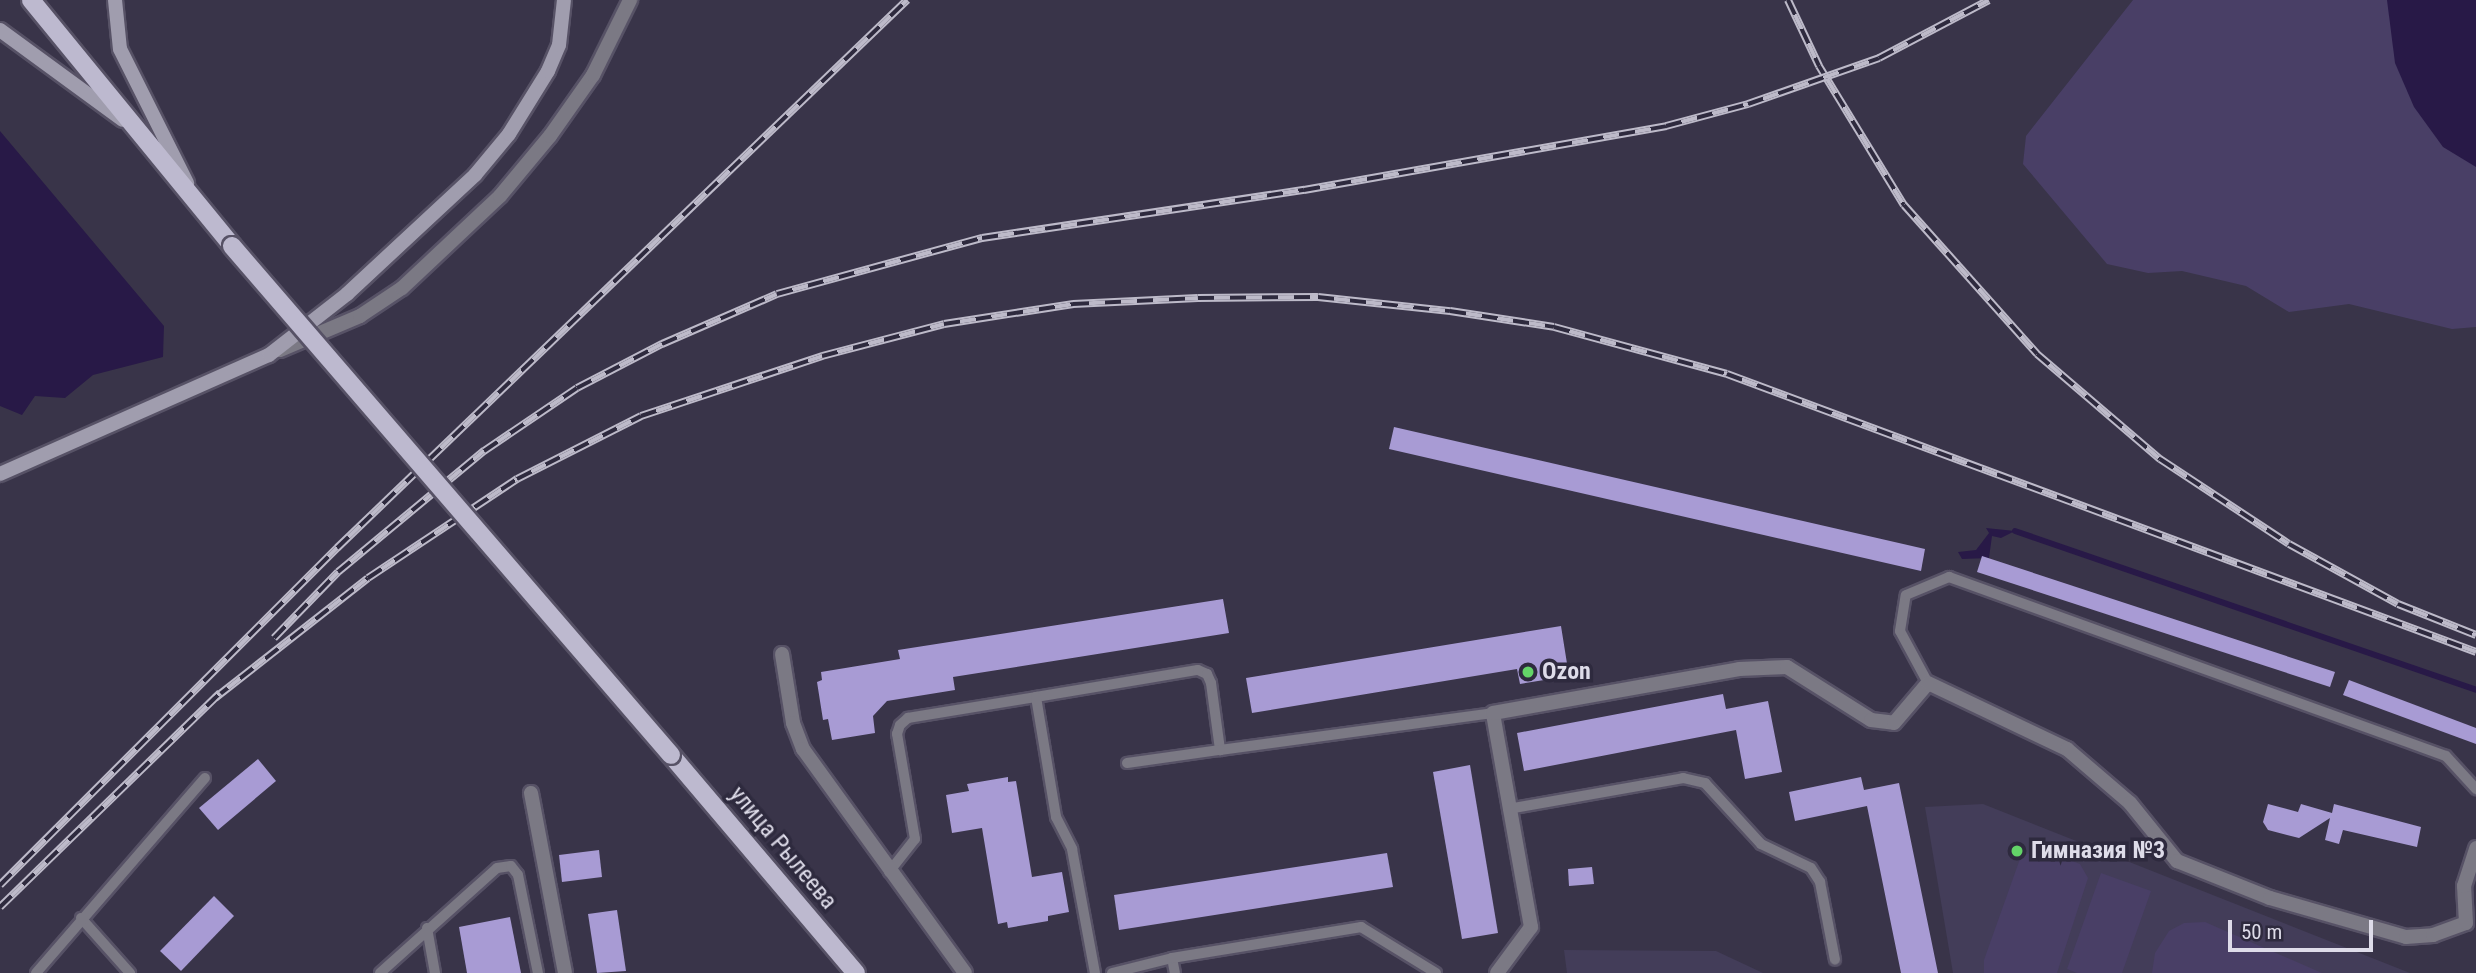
<!DOCTYPE html>
<html>
<head>
<meta charset="utf-8">
<style>
  body { margin:0 }
  #map { position:relative; width:2476px; height:973px; overflow:hidden; background:#393449; font-family:"Roboto Condensed",sans-serif }
  div>[style] { position:absolute }
  [style*='--x'] { left:calc(var(--x)*1px); top:calc(var(--y)*1px); width:calc(var(--w)*1px); rotate:calc(var(--a)*1deg) }
  .built>* { inset:0; background:#433d59 }
  .green>* { inset:0; background:#493f66 }
  .water>* { inset:0; background:#281947 }
  .stream>* { height:6px; margin:-3px; padding:0 3px; transform-origin:3px; border-radius:3px; background:#281947 }
  .building>* { inset:0; background:#a89bd4 }
  .roads { filter:drop-shadow(2px 0 #575266) drop-shadow(-2px 0 #575266) drop-shadow(0 2px #575266) drop-shadow(0 -2px #575266) }
  .lane>* { height:10px; margin:-5px; padding:0 5px; transform-origin:5px; border-radius:5px; background:#7b7984 }
  .street>* { height:14px; margin:-7px; padding:0 7px; transform-origin:7px; border-radius:7px; background:#7b7984 }
  .secondary>* { height:14px; margin:-7px; padding:0 7px; transform-origin:7px; border-radius:7px; background:#a09dae }
  .primary>* { height:18px; margin:-9px; padding:0 9px; transform-origin:9px; border-radius:9px; background:#bdb9cf }
  .rail>* { height:8px; margin-top:-4px; transform-origin:0; background:repeating-linear-gradient(90deg,#2e2a3e 0 16px,#bdbac9 0 32px); box-sizing:border-box; border-block:2px solid #bdbac9 }
  .bridges { filter:drop-shadow(2px 0 #575266) drop-shadow(-2px 0 #575266) drop-shadow(0 2px #575266) drop-shadow(0 -2px #575266) }
  .primary-bridge>* { height:18px; margin:-9px; padding:0 9px; transform-origin:9px; border-radius:9px; background:#bdb9cf }
  .dots>* { width:19px; height:19px; translate:-50% -50%; box-sizing:border-box; border:4px solid #2e2a3e; border-radius:50% }
  span { translate:-50% -50%; white-space:nowrap; text-align:center; line-height:1.15; -webkit-text-stroke:7px #2e2a3e; paint-order:stroke }
  .poi-label { font-size:24px; color:#dedce9; font-weight:700 }
  .left { translate:0 -50%; text-align:left }
  .street-label { font-size:24px; color:#dedce9 }
  .scale { position:absolute; left:2228px; top:920px; width:145px; height:32px; box-sizing:border-box; border:4px solid #dedce9; border-top:0; padding-left:9px; font-size:21px; line-height:24px; white-space:nowrap; color:#dedce9; -webkit-text-stroke:5px #2e2a3e; paint-order:stroke }
</style>
</head>
<body>
<div id="map">
  <div class="built">
    <i style="clip-path:polygon(1983px 804px,2410px 973px,1953px 973px,1925px 807px)"></i>
    <i style="clip-path:polygon(1564px 950px,1716px 951px,1763px 973px,1567px 973px)"></i>
  </div>
  <div class="green">
    <i style="clip-path:polygon(2133px 0,2476px 0,2476px 327px,2452px 329px,2349px 304px,2289px 312px,2246px 286px,2182px 271px,2148px 273px,2107px 264px,2023px 164px,2026px 136px)"></i>
    <i style="clip-path:polygon(2041px 849px,2080px 864px,2088px 878px,2057px 973px,1984px 973px,1984px 960px,2021px 856px)"></i>
    <i style="clip-path:polygon(2101px 873px,2151px 891px,2122px 973px,2077px 973px,2067px 969px)"></i>
    <i style="clip-path:polygon(2205px 922px,2322px 973px,2152px 973px,2155px 953px,2169px 931px,2184px 923px)"></i>
  </div>
  <div class="water">
    <i style="clip-path:polygon(2387px 0,2476px 0,2476px 167px,2443px 147px,2414px 107px,2395px 63px)"></i>
    <i style="clip-path:polygon(0 131px,164px 326px,163px 357px,93px 375px,65px 398px,35px 396px,22px 415px,0 406px)"></i>
    <i style="clip-path:polygon(1986px 528px,2015px 531px,2001px 538px,1992px 536px,1989px 558px,1962px 559px,1958px 552px,1976px 550px,1989px 533px)"></i>
  </div>
  <div class="stream">
    <i style="--x:2015;--y:531;--w:488;--a:19"></i>
  </div>
  <div class="building">
    <i style="clip-path:polygon(1394px 427px,1925px 549px,1921px 571px,1389px 449px)"></i>
    <i style="clip-path:polygon(1982px 556px,2335px 672px,2330px 687px,1977px 572px)"></i>
    <i style="clip-path:polygon(1223px 599px,1229px 633px,953px 677px,955px 690px,887px 701px,873px 716px,875px 733px,832px 740px,828px 719px,823px 720px,817px 682px,822px 680px,821px 672px,900px 659px,898px 650px)"></i>
    <i style="clip-path:polygon(1561px 626px,1569px 676px,1520px 684px,1517px 669px,1252px 713px,1246px 678px)"></i>
    <i style="clip-path:polygon(2349px 680px,2476px 728px,2476px 744px,2343px 695px)"></i>
    <i style="clip-path:polygon(1723px 694px,1726px 709px,1768px 701px,1782px 772px,1745px 779px,1736px 730px,1524px 771px,1517px 733px)"></i>
    <i style="clip-path:polygon(258px 759px,276px 781px,218px 830px,199px 808px)"></i>
    <i style="clip-path:polygon(1470px 765px,1498px 933px,1462px 939px,1433px 772px)"></i>
    <i style="clip-path:polygon(1008px 777px,1008px 782px,1016px 781px,1032px 877px,1062px 872px,1069px 912px,1048px 916px,1048px 921px,1008px 928px,1007px 922px,998px 924px,982px 828px,952px 833px,946px 795px,969px 791px,967px 784px)"></i>
    <i style="clip-path:polygon(1861px 777px,1864px 790px,1899px 783px,1938px 973px,1901px 973px,1867px 806px,1795px 821px,1789px 792px)"></i>
    <i style="clip-path:polygon(2268px 804px,2298px 812px,2301px 804px,2332px 813px,2334px 804px,2421px 827px,2417px 847px,2343px 830px,2339px 844px,2325px 840px,2330px 818px,2299px 838px,2268px 830px,2263px 822px)"></i>
    <i style="clip-path:polygon(599px 850px,602px 877px,562px 882px,559px 855px)"></i>
    <i style="clip-path:polygon(1387px 853px,1393px 887px,1119px 930px,1114px 895px)"></i>
    <i style="clip-path:polygon(1592px 867px,1594px 884px,1569px 886px,1568px 869px)"></i>
    <i style="clip-path:polygon(214px 896px,234px 916px,181px 971px,160px 951px)"></i>
    <i style="clip-path:polygon(617px 910px,626px 971px,597px 973px,588px 914px)"></i>
    <i style="clip-path:polygon(510px 917px,521px 973px,467px 973px,459px 927px)"></i>
  </div>
  <div class="roads">
    <div class="lane">
      <i style="--x:1928;--y:683;--w:59;--a:-118.3"></i>
      <i style="--x:1900;--y:631;--w:36;--a:-81"></i>
      <i style="--x:1906;--y:595;--w:47;--a:-22.7"></i>
      <i style="--x:1949;--y:577;--w:528;--a:19.81"></i>
      <i style="--x:2446;--y:756;--w:45;--a:47.7"></i>
      <i style="--x:1036;--y:697;--w:164;--a:-9.5"></i>
      <i style="--x:1198;--y:670;--w:10;--a:24"></i>
      <i style="--x:1207;--y:674;--w:10;--a:66"></i>
      <i style="--x:1211;--y:683;--w:68;--a:82.3"></i>
      <i style="--x:1220;--y:750;--w:275;--a:-7.7"></i>
      <i style="--x:1127;--y:763;--w:94;--a:-8"></i>
      <i style="--x:1508;--y:809;--w:178;--a:-10"></i>
      <i style="--x:1683;--y:778;--w:23;--a:13"></i>
      <i style="--x:1705;--y:783;--w:83;--a:47.4"></i>
      <i style="--x:1761;--y:844;--w:55;--a:25.6"></i>
      <i style="--x:1811;--y:868;--w:17;--a:57"></i>
      <i style="--x:1820;--y:882;--w:79;--a:79.1"></i>
      <i style="--x:889;--y:872;--w:42;--a:-51.8"></i>
      <i style="--x:915;--y:839;--w:107;--a:-99.7"></i>
      <i style="--x:897;--y:734;--w:9;--a:-72"></i>
      <i style="--x:900;--y:725;--w:11;--a:-41"></i>
      <i style="--x:908;--y:718;--w:130;--a:-9.3"></i>
      <i style="--x:1036;--y:697;--w:122;--a:80.5"></i>
      <i style="--x:1056;--y:817;--w:36;--a:63"></i>
      <i style="--x:1072;--y:849;--w:126;--a:79.5"></i>
      <i style="--x:81;--y:918;--w:74;--a:48.3"></i>
      <i style="--x:427;--y:928;--w:46;--a:79.9"></i>
      <i style="--x:1172;--y:958;--w:15;--a:79"></i>
      <i style="--x:36;--y:973;--w:258;--a:-49.1"></i>
      <i style="--x:380;--y:973;--w:157;--a:-41.9"></i>
      <i style="--x:497;--y:868;--w:14;--a:-8"></i>
      <i style="--x:511;--y:866;--w:11;--a:52"></i>
      <i style="--x:518;--y:875;--w:100;--a:78.5"></i>
      <i style="--x:1112;--y:973;--w:62;--a:-14"></i>
      <i style="--x:1172;--y:958;--w:192;--a:-9.3"></i>
      <i style="--x:1361;--y:927;--w:88;--a:31.5"></i>
    </div>
    <div class="street">
      <i style="--x:280;--y:350;--w:87;--a:-23"></i>
      <i style="--x:360;--y:316;--w:50;--a:-33.7"></i>
      <i style="--x:402;--y:288;--w:134;--a:-43.2"></i>
      <i style="--x:500;--y:196;--w:78;--a:-50.2"></i>
      <i style="--x:550;--y:136;--w:75;--a:-54.8"></i>
      <i style="--x:593;--y:75;--w:84;--a:-63.7"></i>
      <i style="--x:782;--y:654;--w:70;--a:80.9"></i>
      <i style="--x:793;--y:723;--w:28;--a:69"></i>
      <i style="--x:803;--y:749;--w:276;--a:54.1"></i>
      <i style="--x:531;--y:793;--w:183;--a:79.3"></i>
      <i style="--x:1497;--y:973;--w:57;--a:-53.5"></i>
      <i style="--x:1531;--y:927;--w:217;--a:-100.1"></i>
      <i style="--x:1493;--y:713;--w:250;--a:-10.1"></i>
      <i style="--x:1739;--y:669;--w:48;--a:-2.4"></i>
      <i style="--x:1787;--y:667;--w:99;--a:32.2"></i>
      <i style="--x:1871;--y:720;--w:23;--a:7"></i>
      <i style="--x:1894;--y:723;--w:52;--a:-49.6"></i>
      <i style="--x:1928;--y:683;--w:154;--a:25.4"></i>
      <i style="--x:2067;--y:749;--w:83;--a:40.6"></i>
      <i style="--x:2130;--y:803;--w:75;--a:51"></i>
      <i style="--x:2177;--y:861;--w:100;--a:21.7"></i>
      <i style="--x:2270;--y:898;--w:141;--a:16"></i>
      <i style="--x:2406;--y:937;--w:27;--a:-4"></i>
      <i style="--x:2433;--y:935;--w:35;--a:-20"></i>
      <i style="--x:2466;--y:923;--w:37;--a:-93"></i>
      <i style="--x:2464;--y:886;--w:40;--a:-72"></i>
    </div>
    <div class="secondary">
      <i style="--x:115;--y:0;--w:49;--a:84.2"></i>
      <i style="--x:120;--y:49;--w:150;--a:63.4"></i>
      <i style="--x:0;--y:30;--w:152;--a:36.2"></i>
      <i style="--x:0;--y:474;--w:294;--a:-23.9"></i>
      <i style="--x:269;--y:355;--w:99;--a:-38"></i>
      <i style="--x:347;--y:294;--w:175;--a:-42.9"></i>
      <i style="--x:475;--y:175;--w:53;--a:-50.3"></i>
      <i style="--x:509;--y:134;--w:74;--a:-58.2"></i>
      <i style="--x:548;--y:71;--w:28;--a:-67"></i>
      <i style="--x:559;--y:45;--w:45;--a:-83.7"></i>
    </div>
    <div class="primary">
      <i style="--x:31;--y:0;--w:318;--a:50.7"></i>
      <i style="--x:671;--y:755;--w:286;--a:49.7"></i>
    </div>
  </div>
  <div class="rail">
    <i style="--x:1788;--y:0;--w:73;--a:64.8"></i>
    <i style="--x:1819;--y:66;--w:163;--a:58.6"></i>
    <i style="--x:1904;--y:205;--w:200;--a:48.2"></i>
    <i style="--x:2037;--y:354;--w:162;--a:40.5"></i>
    <i style="--x:2160;--y:459;--w:154;--a:33.4"></i>
    <i style="--x:2289;--y:544;--w:124;--a:28.8"></i>
    <i style="--x:2398;--y:604;--w:84;--a:21.7"></i>
    <i style="--x:274;--y:638;--w:92;--a:-45.9"></i>
    <i style="--x:338;--y:572;--w:190;--a:-39.7"></i>
    <i style="--x:484;--y:451;--w:112;--a:-34.1"></i>
    <i style="--x:577;--y:388;--w:96;--a:-27.4"></i>
    <i style="--x:662;--y:344;--w:125;--a:-23.5"></i>
    <i style="--x:777;--y:294;--w:213;--a:-15.3"></i>
    <i style="--x:982;--y:238;--w:326;--a:-8.5"></i>
    <i style="--x:1304;--y:190;--w:368;--a:-10"></i>
    <i style="--x:1666;--y:126;--w:85;--a:-15"></i>
    <i style="--x:1748;--y:104;--w:139;--a:-19.3"></i>
    <i style="--x:1879;--y:58;--w:124;--a:-27.8"></i>
    <i style="--x:215;--y:698;--w:194;--a:-38.1"></i>
    <i style="--x:368;--y:578;--w:179;--a:-33.6"></i>
    <i style="--x:517;--y:479;--w:139;--a:-26.9"></i>
    <i style="--x:641;--y:416;--w:191;--a:-18.3"></i>
    <i style="--x:822;--y:356;--w:126;--a:-14.7"></i>
    <i style="--x:944;--y:324;--w:131;--a:-8.8"></i>
    <i style="--x:1073;--y:304;--w:125;--a:-2.7"></i>
    <i style="--x:1198;--y:298;--w:120;--a:-0.5"></i>
    <i style="--x:1318;--y:297;--w:133;--a:6.1"></i>
    <i style="--x:1450;--y:311;--w:105;--a:8.7"></i>
    <i style="--x:1554;--y:327;--w:179;--a:15.2"></i>
    <i style="--x:1727;--y:374;--w:799;--a:20.36"></i>
    <i style="--x:0;--y:885;--w:477;--a:-45"></i>
    <i style="--x:337;--y:548;--w:791;--a:-43.87"></i>
    <i style="--x:0;--y:907;--w:307;--a:-44.2"></i>
  </div>
  <div class="bridges">
    <div class="primary-bridge">
      <i style="--x:232;--y:246;--w:672;--a:49.22"></i>
    </div>
  </div>
  <div class="dots">
    <i style="left:1528px;top:672px;background:#63d468"></i>
    <i style="left:2017px;top:851px;background:#63d468"></i>
  </div>
  <div class="poi-label">
    <span class="left" style="left:1542px;top:672px">Ozon</span>
    <span class="left" style="left:2031px;top:851px">Гимназия №3</span>
  </div>
  <div class="street-label">
    <span style="left:783px;top:848px;rotate:50deg">улица Рылеева</span>
  </div>
  <div class="scale">50 m</div>
</div>
</body>
</html>
